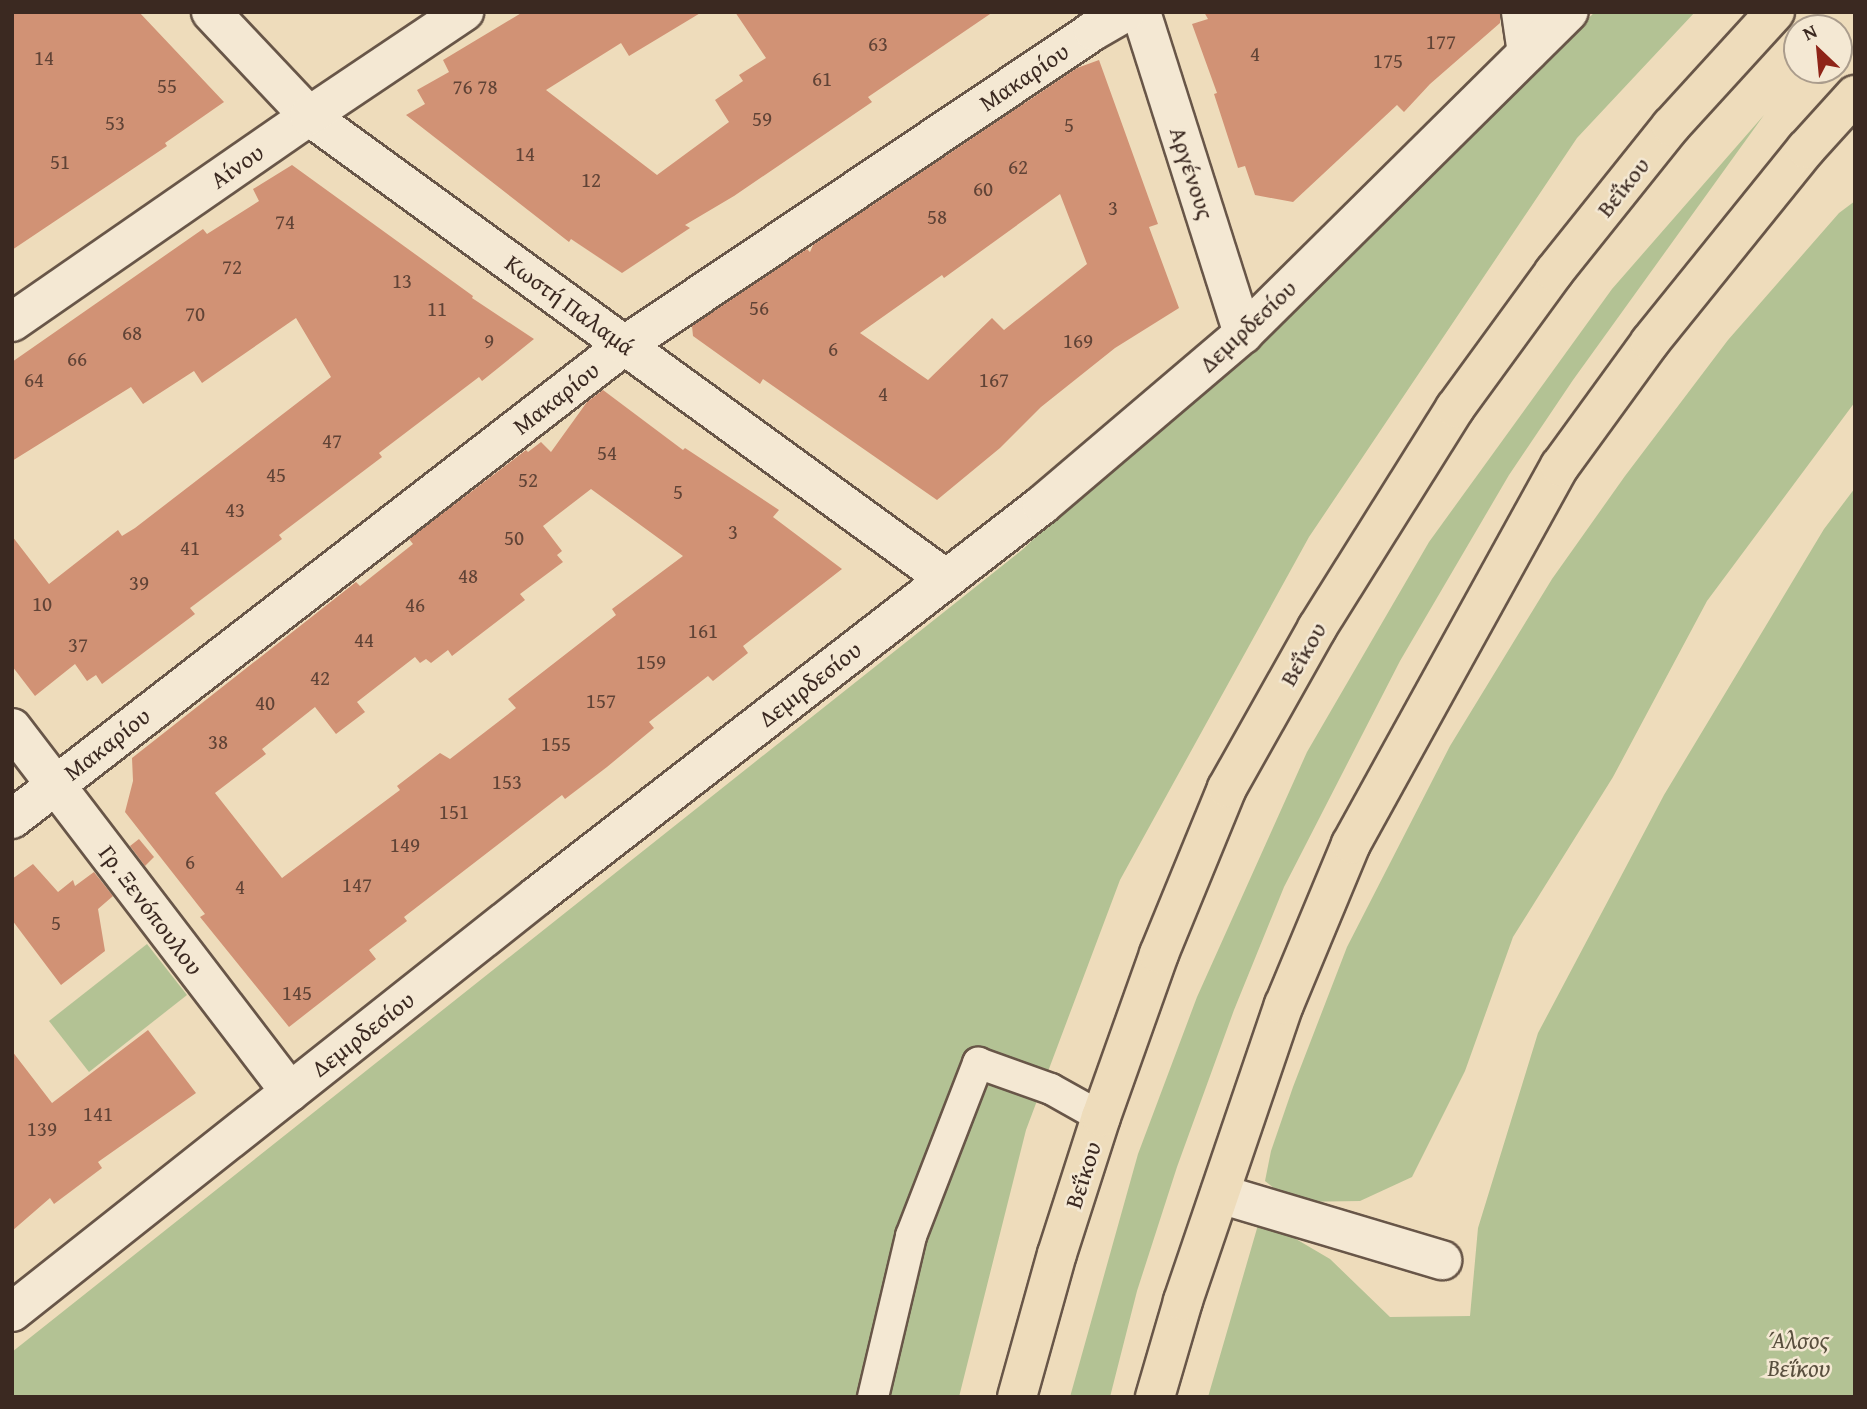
<!DOCTYPE html>
<html>
<head>
<meta charset="utf-8">
<style>
  body { margin:0 }
  #map { position:relative; width:1867px; height:1409px; overflow:hidden; background:#eedcbb; font-family:"Gentium Book Plus",serif }
  div>[style] { position:absolute }
  [style*='--x'] { left:calc(var(--x)*1px); top:calc(var(--y)*1px); width:calc(var(--w)*1px); rotate:calc(var(--a)*1deg) }
  .green>* { inset:0; background:#b3c294 }
  .building>* { inset:0; background:#d19275 }
  .roads { filter:drop-shadow(2px 0 #685648) drop-shadow(-2px 0 #685648) drop-shadow(0 2px #685648) drop-shadow(0 -2px #685648) }
  .pedestrian>* { height:30px; margin:-15px; padding:0 15px; transform-origin:15px; border-radius:15px; background:#f4e8d3 }
  .minor>* { height:38px; margin:-19px; padding:0 19px; transform-origin:19px; border-radius:19px; background:#f4e8d3 }
  .primary>* { height:38px; margin:-19px; padding:0 19px; transform-origin:19px; border-radius:19px; background:#eedcbb }
  span { translate:-50% -50%; white-space:nowrap; text-align:center; line-height:1.15; -webkit-text-stroke:5px #f4e8d3; paint-order:stroke }
  .number-label { font-size:21px; color:#604336 }
  .number-label span { -webkit-text-stroke-width:0 }
  .street-label { font-size:24px; color:#3b2921 }
  .park-label { font-size:24px; color:#594f3e; font-style:italic }
  .frame { position:absolute; inset:0; border:14px solid #3b2921; pointer-events:none }
  .north { position:absolute; left:1783px; top:14px; width:70px; height:70px; box-sizing:border-box; background:#f4e8d3; border:2px solid #aa9c8c; border-radius:50%; rotate:334deg; font-size:19px; font-weight:700; line-height:28px; text-align:center; color:#3b2921 }
  .north::after { content:''; display:block; margin:auto; width:24px; height:32px; background:#8f2418; clip-path:polygon(50% 0,100% 100%,50% 72%,0 100%) }
</style>
</head>
<body>
<div id="map">
  <div class="green">
    <i style="clip-path:polygon(1595px 12px,1695px 12px,1577px 138px,1309px 537px,1120px 880px,1026px 1130px,959px 1397px,12px 1397px,12px 1352px,1022px 550px)"></i>
    <i style="clip-path:polygon(1764px 115px,1573px 380px,1509px 475px,1400px 661px,1284px 887px,1234px 1010px,1177px 1167px,1137px 1291px,1110px 1397px,1070px 1397px,1138px 1154px,1197px 997px,1307px 752px,1429px 542px,1612px 289px)"></i>
    <i style="clip-path:polygon(1855px 201px,1855px 402px,1707px 601px,1613px 777px,1513px 937px,1465px 1071px,1412px 1177px,1360px 1201px,1292px 1202px,1265px 1181px,1271px 1151px,1293px 1087px,1347px 947px,1450px 746px,1552px 579px,1625px 476px,1728px 340px,1839px 213px)"></i>
    <i style="clip-path:polygon(1855px 488px,1855px 1397px,1208px 1397px,1258px 1225px,1284px 1232px,1330px 1259px,1390px 1317px,1470px 1316px,1478px 1228px,1538px 1033px,1664px 795px,1824px 529px)"></i>
    <i style="clip-path:polygon(147px 944px,187px 995px,89px 1072px,49px 1021px)"></i>
  </div>
  <div class="building">
    <i style="clip-path:polygon(12px 12px,139px 12px,224px 102px,165px 143px,167px 146px,12px 250px)"></i>
    <i style="clip-path:polygon(523px 12px,702px 12px,629px 56px,621px 43px,546px 90px,657px 175px,729px 122px,715px 100px,743px 81px,739px 75px,766px 58px,735px 12px,993px 12px,868px 97px,872px 102px,734px 196px,685px 225px,690px 228px,622px 273px,571px 239px,569px 242px,406px 115px,425px 104px,417px 90px,449px 72px,443px 60px)"></i>
    <i style="clip-path:polygon(1204px 12px,1500px 12px,1500px 23px,1430px 84px,1404px 112px,1397px 105px,1293px 202px,1255px 195px,1245px 166px,1238px 168px,1214px 94px,1217px 93px,1192px 24px,1208px 19px)"></i>
    <i style="clip-path:polygon(evenodd,1099px 60px,1158px 224px,1149px 227px,1179px 308px,1115px 348px,1041px 407px,1000px 448px,937px 500px,763px 379px,760px 384px,693px 336px,692px 326px,807px 249px,810px 252px,813px 245px,1077px 68px,1099px 60px,1060px 194px,1087px 264px,1004px 330px,992px 318px,928px 380px,860px 333px,942px 275px,944px 278px,1060px 194px)"></i>
    <i style="clip-path:polygon(292px 165px,473px 296px,472px 298px,534px 339px,482px 381px,479px 377px,379px 453px,382px 457px,279px 535px,282px 539px,190px 608px,195px 614px,102px 684px,96px 675px,87px 681px,75px 664px,35px 696px,12px 666px,12px 536px,49px 584px,118px 530px,122px 536px,135px 528px,331px 377px,296px 318px,202px 383px,194px 371px,143px 404px,131px 387px,12px 461px,12px 362px,203px 229px,207px 234px,259px 201px,253px 189px)"></i>
    <i style="clip-path:polygon(evenodd,603px 390px,683px 450px,685px 448px,779px 510px,773px 517px,842px 569px,743px 646px,748px 653px,713px 681px,708px 676px,649px 722px,654px 728px,607px 767px,565px 799px,562px 795px,404px 917px,407px 921px,369px 950px,376px 959px,289px 1027px,200px 917px,205px 914px,125px 812px,133px 781px,132px 758px,356px 582px,360px 586px,413px 544px,409px 539px,526px 450px,528px 452px,541px 442px,551px 452px,587px 402px,603px 390px,591px 489px,683px 556px,612px 609px,616px 615px,508px 699px,516px 708px,450px 759px,440px 753px,397px 786px,400px 790px,282px 878px,215px 793px,266px 754px,262px 749px,315px 707px,336px 734px,365px 712px,357px 702px,415px 657px,420px 663px,426px 659px,431px 663px,448px 650px,452px 656px,525px 600px,520px 594px,563px 562px,557px 555px,562px 551px,543px 526px,591px 489px)"></i>
    <i style="clip-path:polygon(139px 839px,154px 857px,145px 866px,130px 846px)"></i>
    <i style="clip-path:polygon(33px 864px,58px 892px,73px 880px,75px 886px,94px 872px,113px 896px,98px 909px,105px 951px,61px 985px,12px 920px,12px 879px)"></i>
    <i style="clip-path:polygon(148px 1030px,196px 1093px,98px 1162px,102px 1168px,54px 1204px,50px 1198px,12px 1231px,12px 1051px,52px 1103px)"></i>
  </div>
  <div class="roads">
    <div class="pedestrian">
      <i style="--x:873;--y:1397;--w:165;--a:-76.7"></i>
      <i style="--x:911;--y:1236;--w:186;--a:-68.8"></i>
      <i style="--x:978;--y:1063;--w:77;--a:19.6"></i>
      <i style="--x:1051;--y:1089;--w:57;--a:29.2"></i>
    </div>
    <div class="minor">
      <i style="--x:211;--y:12;--w:143;--a:46.7"></i>
      <i style="--x:309;--y:116;--w:787;--a:36.01"></i>
      <i style="--x:1141;--y:12;--w:338;--a:72.4"></i>
      <i style="--x:1521;--y:12;--w:41;--a:81.7"></i>
      <i style="--x:12;--y:322;--w:361;--a:-34.7"></i>
      <i style="--x:309;--y:116;--w:187;--a:-33.9"></i>
      <i style="--x:12;--y:728;--w:458;--a:52.6"></i>
      <i style="--x:12;--y:819;--w:775;--a:-37.71"></i>
      <i style="--x:625;--y:345;--w:564;--a:-33.86"></i>
      <i style="--x:1093;--y:31;--w:38;--a:-30"></i>
      <i style="--x:1220;--y:1194;--w:232;--a:16.6"></i>
      <i style="--x:12;--y:1312;--w:670;--a:-38.39"></i>
      <i style="--x:537;--y:896;--w:639;--a:-37.75"></i>
      <i style="--x:1042;--y:505;--w:264;--a:-40.4"></i>
      <i style="--x:1243;--y:334;--w:458;--a:-44.7"></i>
    </div>
    <div class="primary">
      <i style="--x:1017;--y:1397;--w:148;--a:-74.4"></i>
      <i style="--x:1057;--y:1254;--w:144;--a:-72.2"></i>
      <i style="--x:1101;--y:1117;--w:173;--a:-70.4"></i>
      <i style="--x:1159;--y:954;--w:179;--a:-67.7"></i>
      <i style="--x:1227;--y:788;--w:184;--a:-60.6"></i>
      <i style="--x:1317;--y:628;--w:260;--a:-57.9"></i>
      <i style="--x:1455;--y:408;--w:168;--a:-53.9"></i>
      <i style="--x:1554;--y:272;--w:187;--a:-51.3"></i>
      <i style="--x:1671;--y:126;--w:154;--a:-47.6"></i>
      <i style="--x:1155;--y:1397;--w:100;--a:-73.7"></i>
      <i style="--x:1183;--y:1301;--w:313;--a:-71.2"></i>
      <i style="--x:1284;--y:1005;--w:174;--a:-67.4"></i>
      <i style="--x:1351;--y:844;--w:432;--a:-61.1"></i>
      <i style="--x:1560;--y:466;--w:153;--a:-54"></i>
      <i style="--x:1650;--y:342;--w:248;--a:-51.1"></i>
      <i style="--x:1806;--y:149;--w:73;--a:-47.8"></i>
    </div>
  </div>
  <div class="number-label">
    <span style="left:1441px;top:42px">177</span>
    <span style="left:878px;top:44px">63</span>
    <span style="left:1255px;top:54px">4</span>
    <span style="left:44px;top:58px">14</span>
    <span style="left:1388px;top:61px">175</span>
    <span style="left:822px;top:79px">61</span>
    <span style="left:167px;top:86px">55</span>
    <span style="left:475px;top:87px">76 78</span>
    <span style="left:762px;top:119px">59</span>
    <span style="left:115px;top:123px">53</span>
    <span style="left:1069px;top:125px">5</span>
    <span style="left:525px;top:154px">14</span>
    <span style="left:60px;top:162px">51</span>
    <span style="left:1018px;top:167px">62</span>
    <span style="left:591px;top:180px">12</span>
    <span style="left:983px;top:189px">60</span>
    <span style="left:1113px;top:208px">3</span>
    <span style="left:937px;top:217px">58</span>
    <span style="left:285px;top:222px">74</span>
    <span style="left:232px;top:267px">72</span>
    <span style="left:402px;top:281px">13</span>
    <span style="left:759px;top:308px">56</span>
    <span style="left:437px;top:309px">11</span>
    <span style="left:195px;top:314px">70</span>
    <span style="left:132px;top:333px">68</span>
    <span style="left:489px;top:341px">9</span>
    <span style="left:1078px;top:341px">169</span>
    <span style="left:833px;top:349px">6</span>
    <span style="left:77px;top:359px">66</span>
    <span style="left:34px;top:380px">64</span>
    <span style="left:994px;top:380px">167</span>
    <span style="left:883px;top:394px">4</span>
    <span style="left:332px;top:441px">47</span>
    <span style="left:607px;top:453px">54</span>
    <span style="left:276px;top:475px">45</span>
    <span style="left:528px;top:480px">52</span>
    <span style="left:678px;top:492px">5</span>
    <span style="left:235px;top:510px">43</span>
    <span style="left:733px;top:532px">3</span>
    <span style="left:514px;top:538px">50</span>
    <span style="left:190px;top:548px">41</span>
    <span style="left:468px;top:576px">48</span>
    <span style="left:139px;top:583px">39</span>
    <span style="left:42px;top:604px">10</span>
    <span style="left:415px;top:605px">46</span>
    <span style="left:703px;top:631px">161</span>
    <span style="left:364px;top:640px">44</span>
    <span style="left:78px;top:645px">37</span>
    <span style="left:651px;top:662px">159</span>
    <span style="left:320px;top:678px">42</span>
    <span style="left:601px;top:701px">157</span>
    <span style="left:265px;top:703px">40</span>
    <span style="left:218px;top:742px">38</span>
    <span style="left:556px;top:744px">155</span>
    <span style="left:507px;top:782px">153</span>
    <span style="left:454px;top:812px">151</span>
    <span style="left:405px;top:845px">149</span>
    <span style="left:190px;top:862px">6</span>
    <span style="left:357px;top:885px">147</span>
    <span style="left:240px;top:887px">4</span>
    <span style="left:56px;top:923px">5</span>
    <span style="left:297px;top:993px">145</span>
    <span style="left:98px;top:1114px">141</span>
    <span style="left:42px;top:1129px">139</span>
  </div>
  <div class="street-label">
    <span style="left:1024px;top:77px;rotate:-34deg">Μακαρίου</span>
    <span style="left:237px;top:166px;rotate:-35deg">Αίνου</span>
    <span style="left:1192px;top:173px;rotate:72deg">Αργένους</span>
    <span style="left:1623px;top:187px;rotate:-51deg">Βεΐκου</span>
    <span style="left:570px;top:305px;rotate:36deg">Κωστή Παλαμά</span>
    <span style="left:1248px;top:326px;rotate:-43deg">Δεμιρδεσίου</span>
    <span style="left:556px;top:398px;rotate:-38deg">Μακαρίου</span>
    <span style="left:1303px;top:654px;rotate:-60deg">Βεΐκου</span>
    <span style="left:810px;top:684px;rotate:-38deg">Δεμιρδεσίου</span>
    <span style="left:107px;top:744px;rotate:-38deg">Μακαρίου</span>
    <span style="left:151px;top:910px;rotate:53deg">Γρ. Ξενόπουλου</span>
    <span style="left:363px;top:1034px;rotate:-38deg">Δεμιρδεσίου</span>
    <span style="left:1083px;top:1175px;rotate:-72deg">Βεΐκου</span>
  </div>
  <div class="park-label">
    <span style="left:1799px;top:1354px">Άλσος<br>Βεΐκου</span>
  </div>
  <div class="frame"></div>
  <div class="north">N</div>
</div>
</body>
</html>
